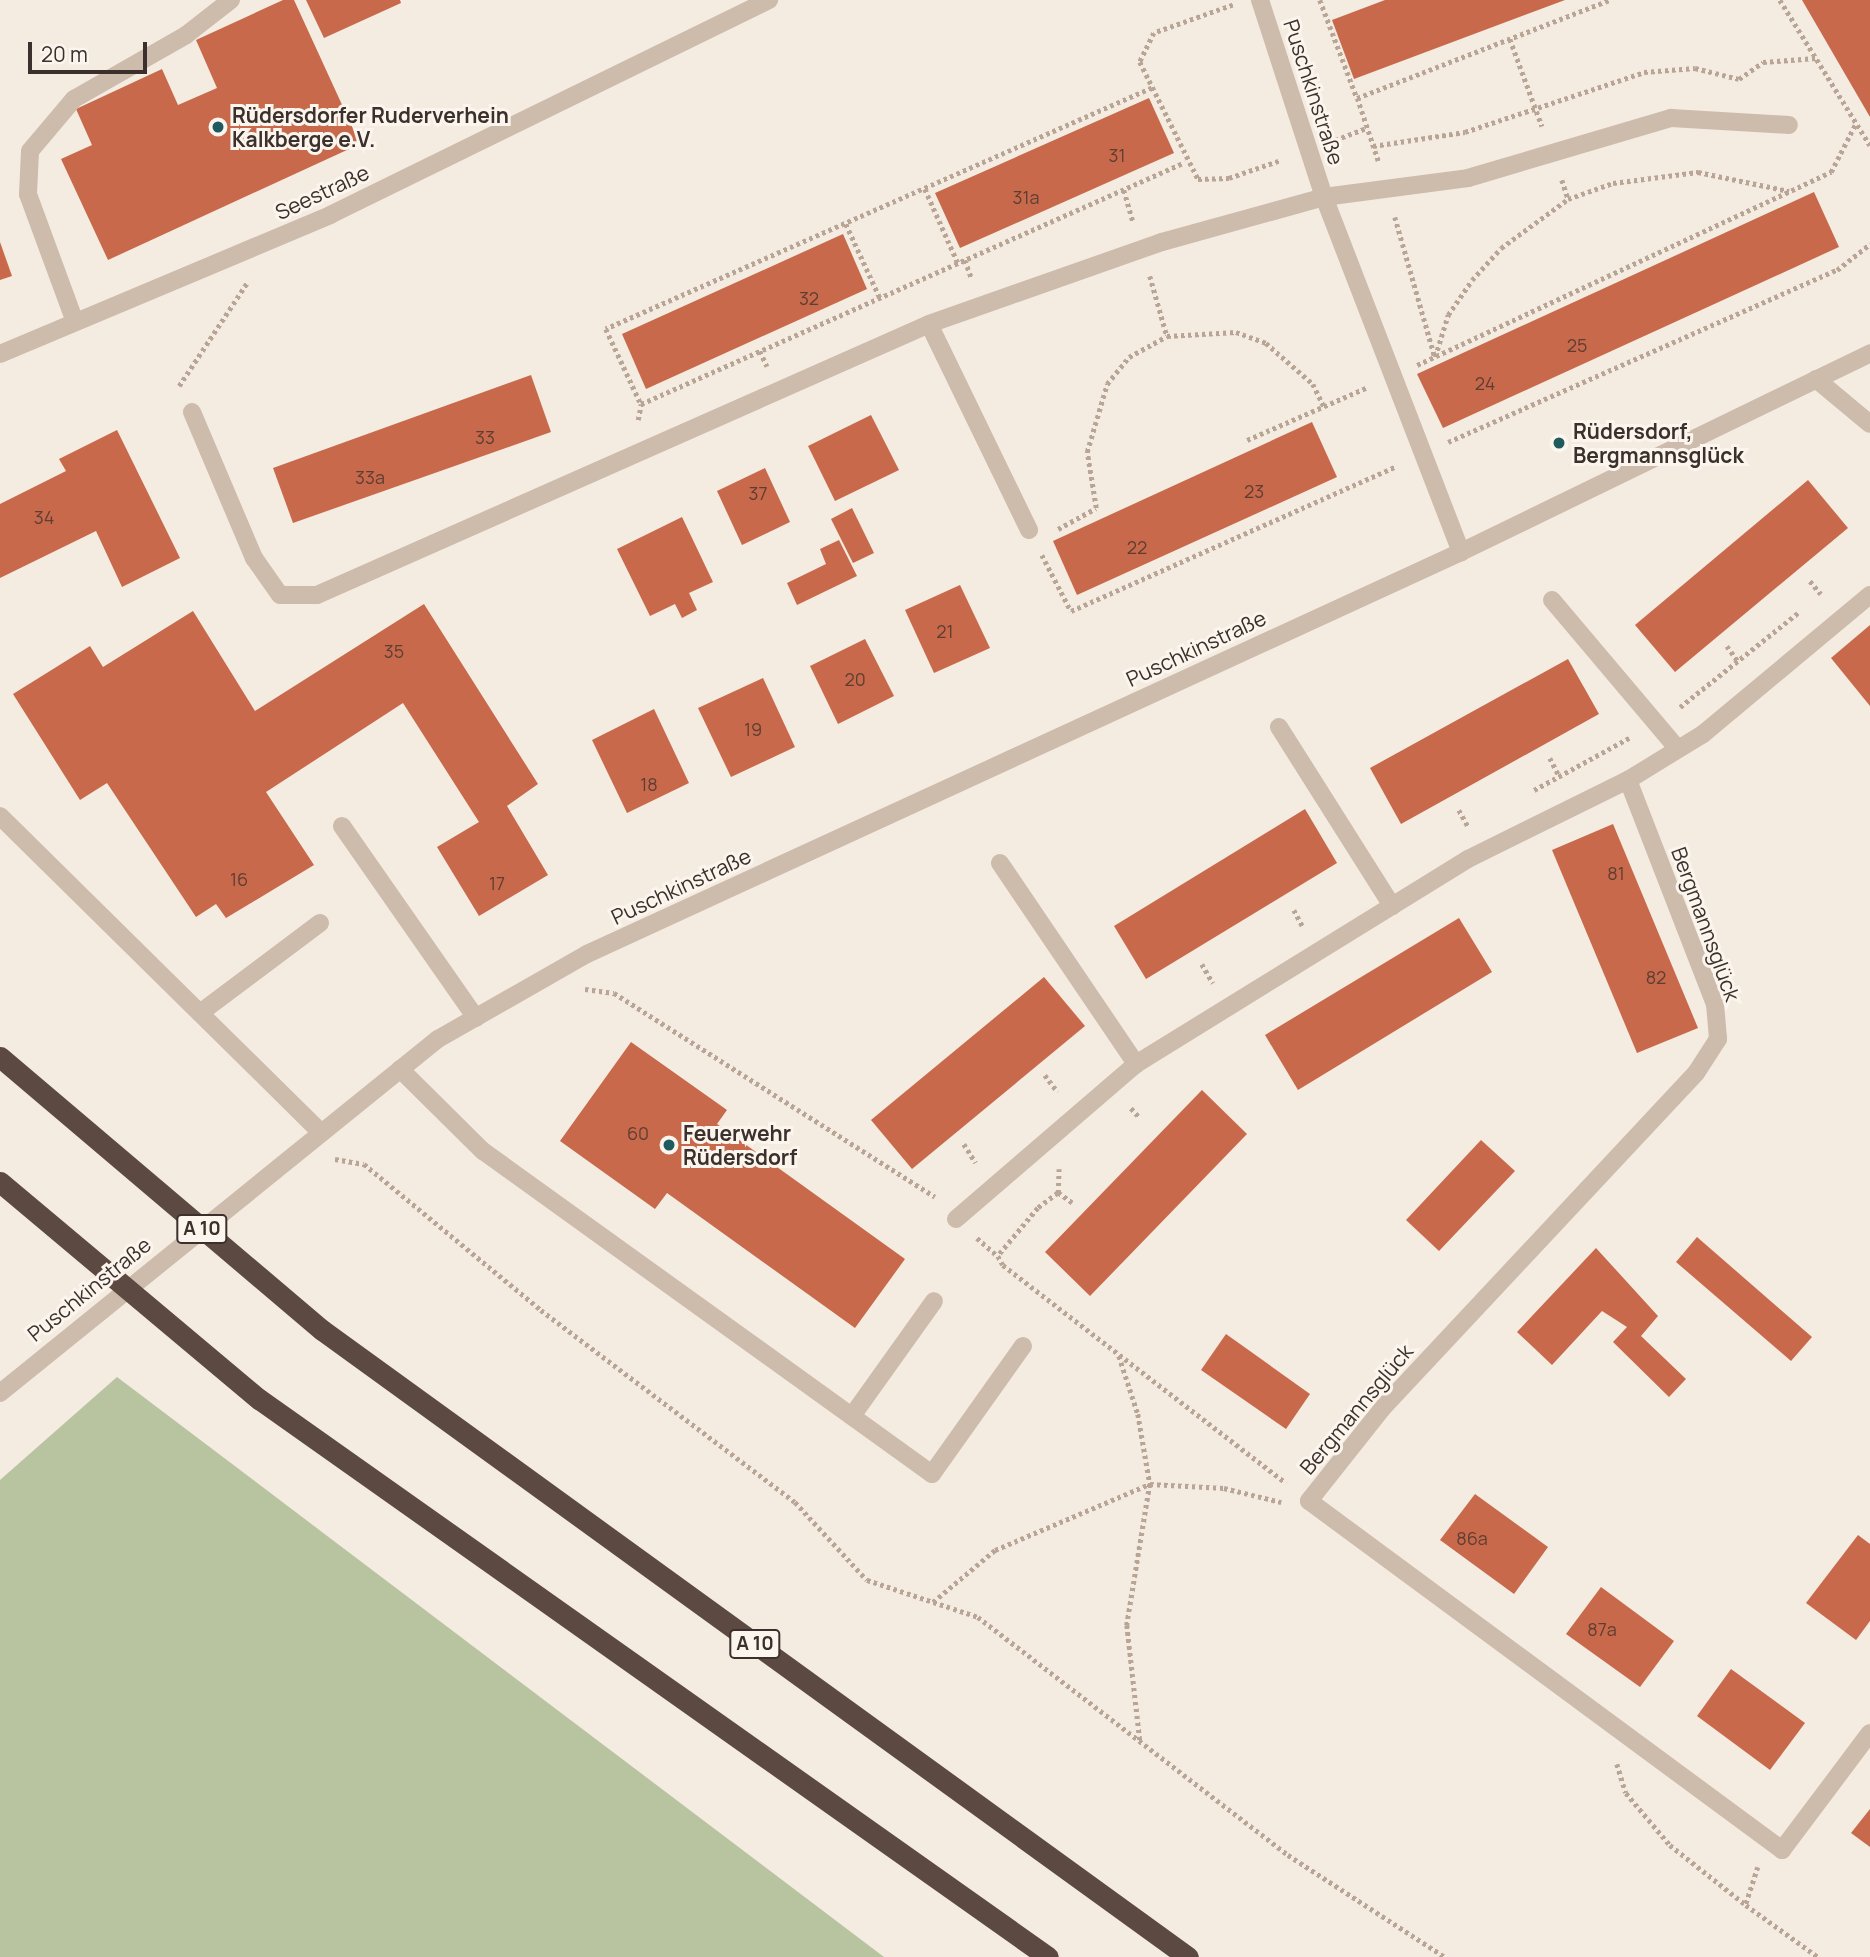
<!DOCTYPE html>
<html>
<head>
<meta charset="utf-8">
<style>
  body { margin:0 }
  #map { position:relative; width:1870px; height:1957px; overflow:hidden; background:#f4ebe1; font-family:Manrope,sans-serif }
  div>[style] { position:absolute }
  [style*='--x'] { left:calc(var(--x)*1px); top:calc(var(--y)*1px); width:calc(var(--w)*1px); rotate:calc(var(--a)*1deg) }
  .green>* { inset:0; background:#b8c4a0 }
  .building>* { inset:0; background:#c8694b }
  .path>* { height:4.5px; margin-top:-2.25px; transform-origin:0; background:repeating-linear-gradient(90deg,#b9a596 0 3.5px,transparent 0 7px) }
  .lane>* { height:18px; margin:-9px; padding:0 9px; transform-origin:9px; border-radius:9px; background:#cdbbac }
  .street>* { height:18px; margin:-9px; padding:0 9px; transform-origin:9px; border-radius:9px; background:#cdbbac }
  .highway>* { height:21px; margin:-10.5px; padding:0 10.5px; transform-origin:10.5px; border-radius:10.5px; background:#5c4a42 }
  .dots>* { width:19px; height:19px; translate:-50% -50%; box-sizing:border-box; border:4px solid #fbf5ee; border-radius:50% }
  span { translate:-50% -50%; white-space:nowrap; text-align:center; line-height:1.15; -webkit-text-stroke:6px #fbf5ee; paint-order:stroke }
  .number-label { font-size:18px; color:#5e3e33 }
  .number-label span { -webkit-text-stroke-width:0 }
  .shield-label span { padding:2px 5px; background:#fbf5ee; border:2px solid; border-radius:5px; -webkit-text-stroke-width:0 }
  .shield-label { font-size:19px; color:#3b302b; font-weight:700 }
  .street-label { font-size:21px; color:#3b302b }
  .poi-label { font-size:21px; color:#3b302b; font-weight:700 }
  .left { translate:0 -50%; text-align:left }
  .scale { position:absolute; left:28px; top:42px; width:119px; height:32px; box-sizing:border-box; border:4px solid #3b302b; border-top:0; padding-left:9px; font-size:21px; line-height:24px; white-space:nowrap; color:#3b302b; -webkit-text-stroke:5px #fbf5ee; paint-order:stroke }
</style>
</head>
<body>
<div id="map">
  <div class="green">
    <i style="clip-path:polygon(117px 1377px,884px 1957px,0 1957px,0 1480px)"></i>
  </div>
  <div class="building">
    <i style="clip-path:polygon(283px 0,294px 0,360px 144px,108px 260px,61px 159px,92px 145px,76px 109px,162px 69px,178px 105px,217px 88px,196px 40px)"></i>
    <i style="clip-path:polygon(306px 0,400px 0,401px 3px,324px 38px)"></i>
    <i style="clip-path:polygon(1385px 0,1565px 0,1354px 79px,1332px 20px)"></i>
    <i style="clip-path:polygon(1802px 0,1870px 0,1870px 117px)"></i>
    <i style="clip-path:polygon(1149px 98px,1174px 153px,960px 248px,935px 193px)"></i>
    <i style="clip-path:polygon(1814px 192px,1839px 247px,1443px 428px,1417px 374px)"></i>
    <i style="clip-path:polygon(843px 234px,867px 289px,646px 389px,622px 334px)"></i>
    <i style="clip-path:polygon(0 242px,12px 276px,0 280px)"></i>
    <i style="clip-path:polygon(531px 375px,551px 432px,293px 523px,273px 468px)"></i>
    <i style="clip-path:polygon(871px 415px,899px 470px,835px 501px,808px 446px)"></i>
    <i style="clip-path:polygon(1312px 422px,1337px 477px,1077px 595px,1053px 541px)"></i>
    <i style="clip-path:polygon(117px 430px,180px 558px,122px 587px,96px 531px,0 578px,0 504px,66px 471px,59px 459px)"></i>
    <i style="clip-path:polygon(765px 468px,790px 522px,742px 545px,717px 491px)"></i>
    <i style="clip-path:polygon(1808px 480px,1848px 528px,1675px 672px,1635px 625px)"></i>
    <i style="clip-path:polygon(852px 508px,874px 553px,853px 563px,831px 519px)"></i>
    <i style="clip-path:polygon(682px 517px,713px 582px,689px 593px,697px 610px,682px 618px,675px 604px,650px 616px,617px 549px)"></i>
    <i style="clip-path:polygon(839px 540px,857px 576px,797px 605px,787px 583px,826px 564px,820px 549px)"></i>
    <i style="clip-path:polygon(960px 585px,990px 648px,934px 673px,905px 610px)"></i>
    <i style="clip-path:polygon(424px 604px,538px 784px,507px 806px,548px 875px,479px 916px,437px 847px,479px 822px,403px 703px,266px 792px,314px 865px,226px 918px,216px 904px,196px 917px,107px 783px,80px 800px,13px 694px,90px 646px,103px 667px,193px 611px,255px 711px)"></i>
    <i style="clip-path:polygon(1870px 625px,1870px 706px,1831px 658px)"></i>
    <i style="clip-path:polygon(865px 639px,894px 696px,838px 724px,810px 666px)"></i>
    <i style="clip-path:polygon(1568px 659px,1599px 714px,1401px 824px,1370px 768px)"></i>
    <i style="clip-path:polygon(763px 678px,795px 747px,731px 777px,698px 708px)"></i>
    <i style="clip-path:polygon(654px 709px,689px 783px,627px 813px,592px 740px)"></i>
    <i style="clip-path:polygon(1305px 809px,1337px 863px,1146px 979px,1114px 926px)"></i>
    <i style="clip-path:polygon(1613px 824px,1698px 1028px,1637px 1053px,1552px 850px)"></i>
    <i style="clip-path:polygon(1459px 918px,1492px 972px,1298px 1090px,1265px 1035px)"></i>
    <i style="clip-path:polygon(1044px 977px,1085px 1026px,912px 1169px,871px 1120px)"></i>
    <i style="clip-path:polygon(631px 1042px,727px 1110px,717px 1124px,905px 1259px,855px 1328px,667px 1193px,655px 1209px,560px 1141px)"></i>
    <i style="clip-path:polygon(1202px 1090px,1247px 1134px,1090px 1296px,1045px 1252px)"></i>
    <i style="clip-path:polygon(1481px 1140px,1515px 1171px,1439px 1251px,1406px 1220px)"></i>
    <i style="clip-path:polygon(1697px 1237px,1812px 1337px,1791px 1361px,1676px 1262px)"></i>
    <i style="clip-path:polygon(1596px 1248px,1658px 1316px,1641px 1336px,1686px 1379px,1669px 1397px,1613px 1342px,1627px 1327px,1602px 1311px,1552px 1365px,1517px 1332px)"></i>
    <i style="clip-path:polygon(1226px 1334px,1310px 1394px,1286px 1429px,1201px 1370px)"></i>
    <i style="clip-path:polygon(1475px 1494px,1548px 1547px,1514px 1594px,1440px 1540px)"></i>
    <i style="clip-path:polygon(1858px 1535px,1870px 1544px,1870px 1621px,1856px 1640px,1806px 1603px)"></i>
    <i style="clip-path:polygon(1601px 1587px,1674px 1641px,1640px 1687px,1566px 1634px)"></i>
    <i style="clip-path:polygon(1731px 1669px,1805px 1723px,1770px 1770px,1697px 1716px)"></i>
    <i style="clip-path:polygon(1870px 1809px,1870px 1847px,1851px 1833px)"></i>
  </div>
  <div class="path">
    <i style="--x:1320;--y:0;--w:105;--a:69.3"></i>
    <i style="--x:1780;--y:0;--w:171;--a:58.2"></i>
    <i style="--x:1233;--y:5;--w:84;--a:160.5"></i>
    <i style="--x:1154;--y:33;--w:32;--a:116"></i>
    <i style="--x:1140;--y:62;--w:131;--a:63.6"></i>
    <i style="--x:1198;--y:179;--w:31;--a:-2"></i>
    <i style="--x:1229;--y:178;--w:55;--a:-19.1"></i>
    <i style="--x:1510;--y:39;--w:93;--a:69.8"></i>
    <i style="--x:1152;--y:88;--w:597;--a:156.18"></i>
    <i style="--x:606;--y:329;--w:83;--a:65"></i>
    <i style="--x:641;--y:404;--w:595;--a:-23.98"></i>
    <i style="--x:1335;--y:140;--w:34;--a:-21"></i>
    <i style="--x:1373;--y:146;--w:93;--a:-8.7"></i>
    <i style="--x:1465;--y:132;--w:189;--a:-18.5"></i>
    <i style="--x:1644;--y:72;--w:51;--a:-4.5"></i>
    <i style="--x:1695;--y:68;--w:45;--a:14"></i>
    <i style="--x:1739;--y:79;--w:29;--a:-35"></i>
    <i style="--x:1763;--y:62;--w:53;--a:-4.3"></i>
    <i style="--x:1378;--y:161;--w:66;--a:-108.4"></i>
    <i style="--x:1357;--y:98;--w:271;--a:-21.2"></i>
    <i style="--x:1562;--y:180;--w:20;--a:72"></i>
    <i style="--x:925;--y:189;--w:81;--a:66"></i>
    <i style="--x:1124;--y:190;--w:32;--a:74"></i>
    <i style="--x:1395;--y:217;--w:146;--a:74.1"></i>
    <i style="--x:846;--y:224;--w:81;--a:65.3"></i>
    <i style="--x:965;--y:260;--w:20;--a:70"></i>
    <i style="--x:1150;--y:276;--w:62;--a:74.2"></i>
    <i style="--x:760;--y:351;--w:17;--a:65"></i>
    <i style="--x:1435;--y:357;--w:44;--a:-72.8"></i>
    <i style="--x:1448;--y:315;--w:42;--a:-55.6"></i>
    <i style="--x:1472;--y:280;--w:43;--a:-47.8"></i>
    <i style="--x:1501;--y:248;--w:83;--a:-36.2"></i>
    <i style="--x:1568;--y:199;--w:48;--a:-19.6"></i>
    <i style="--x:1613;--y:183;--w:86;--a:-7.4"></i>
    <i style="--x:1698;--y:172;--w:93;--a:11.8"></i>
    <i style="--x:1417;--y:365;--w:457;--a:-25"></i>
    <i style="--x:1831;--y:172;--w:55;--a:-63"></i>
    <i style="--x:179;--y:386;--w:123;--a:-56.6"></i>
    <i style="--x:638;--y:420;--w:16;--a:-79"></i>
    <i style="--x:1247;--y:440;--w:132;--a:-23.7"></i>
    <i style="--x:1448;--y:442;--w:425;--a:-23.9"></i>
    <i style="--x:1837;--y:270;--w:42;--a:-38.2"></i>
    <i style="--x:1058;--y:529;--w:43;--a:-28.9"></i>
    <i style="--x:1096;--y:508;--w:57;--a:-99.1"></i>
    <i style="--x:1087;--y:452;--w:71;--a:-73.6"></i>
    <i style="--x:1107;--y:384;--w:35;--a:-51"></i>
    <i style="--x:1129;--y:357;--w:43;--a:-28.9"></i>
    <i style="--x:1167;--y:336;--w:69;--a:-3.3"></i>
    <i style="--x:1236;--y:332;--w:32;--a:20"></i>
    <i style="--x:1266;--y:343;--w:62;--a:41.1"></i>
    <i style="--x:1313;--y:384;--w:25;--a:64"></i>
    <i style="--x:1042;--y:555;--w:63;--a:62.6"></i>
    <i style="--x:1071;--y:611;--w:356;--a:-24"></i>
    <i style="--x:1810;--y:581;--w:17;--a:50"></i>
    <i style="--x:1727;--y:646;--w:19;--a:54"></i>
    <i style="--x:1680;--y:707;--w:152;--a:-38.6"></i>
    <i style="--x:1550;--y:758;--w:20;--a:63"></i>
    <i style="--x:1534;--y:790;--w:111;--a:-28.7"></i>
    <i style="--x:1459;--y:810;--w:18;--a:61"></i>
    <i style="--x:1294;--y:910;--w:19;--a:62"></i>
    <i style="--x:1202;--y:964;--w:22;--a:60"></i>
    <i style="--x:585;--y:989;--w:29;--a:8"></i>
    <i style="--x:614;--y:993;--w:380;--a:32.4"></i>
    <i style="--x:1045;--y:1075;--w:21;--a:53"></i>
    <i style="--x:1131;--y:1108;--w:13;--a:48"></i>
    <i style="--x:964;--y:1144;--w:22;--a:58"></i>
    <i style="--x:335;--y:1159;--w:29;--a:10"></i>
    <i style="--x:364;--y:1164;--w:229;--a:39.5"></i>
    <i style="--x:541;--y:1310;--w:318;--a:37.1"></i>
    <i style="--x:795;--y:1502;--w:106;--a:47.3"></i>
    <i style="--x:867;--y:1580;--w:117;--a:18.4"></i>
    <i style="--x:978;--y:1617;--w:391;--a:37.5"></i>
    <i style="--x:1288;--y:1855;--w:187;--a:33"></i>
    <i style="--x:1058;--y:1193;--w:24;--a:-88"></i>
    <i style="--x:1072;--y:1203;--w:17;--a:-144"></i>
    <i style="--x:1058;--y:1193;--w:25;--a:143"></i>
    <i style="--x:1038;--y:1208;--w:62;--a:129.8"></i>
    <i style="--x:998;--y:1256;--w:10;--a:61"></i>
    <i style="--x:1003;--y:1265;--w:357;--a:37.6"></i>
    <i style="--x:977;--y:1238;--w:28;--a:41"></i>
    <i style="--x:1119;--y:1356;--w:61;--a:71.9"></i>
    <i style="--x:1138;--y:1414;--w:71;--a:80.3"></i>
    <i style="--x:1150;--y:1484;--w:143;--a:99.3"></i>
    <i style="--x:1127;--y:1625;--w:117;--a:83.6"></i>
    <i style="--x:933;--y:1602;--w:81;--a:-40"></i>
    <i style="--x:995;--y:1550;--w:168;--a:-23.1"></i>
    <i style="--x:1150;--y:1484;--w:74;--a:3.1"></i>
    <i style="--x:1224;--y:1488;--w:59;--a:13.8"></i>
    <i style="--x:1617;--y:1764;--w:30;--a:73"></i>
    <i style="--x:1626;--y:1793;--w:68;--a:49.8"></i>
    <i style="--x:1670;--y:1845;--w:97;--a:38.3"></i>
    <i style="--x:1758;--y:1867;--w:40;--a:108"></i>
    <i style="--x:1746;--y:1905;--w:89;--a:35.8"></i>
  </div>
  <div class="lane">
    <i style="--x:75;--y:322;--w:136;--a:-110.2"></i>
    <i style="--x:28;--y:194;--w:43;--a:-87.3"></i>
    <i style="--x:30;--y:151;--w:68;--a:-49.8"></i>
    <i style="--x:74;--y:99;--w:129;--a:-29.7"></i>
    <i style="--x:186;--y:35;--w:57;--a:-37.9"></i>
    <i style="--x:929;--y:324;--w:229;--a:64.1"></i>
    <i style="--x:192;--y:412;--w:159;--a:67"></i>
    <i style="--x:254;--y:558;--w:45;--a:54.9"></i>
    <i style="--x:280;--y:595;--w:37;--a:0"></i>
    <i style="--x:317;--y:595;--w:669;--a:-23.88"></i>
    <i style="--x:929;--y:324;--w:247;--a:-19.4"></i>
    <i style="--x:1162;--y:242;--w:168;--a:-15.5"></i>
    <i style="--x:1324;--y:197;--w:145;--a:-7.5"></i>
    <i style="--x:1468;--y:178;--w:212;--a:-16.5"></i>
    <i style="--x:1671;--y:118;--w:118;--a:3.4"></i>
    <i style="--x:1552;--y:600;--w:195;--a:49.8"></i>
    <i style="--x:1279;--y:727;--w:212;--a:57.7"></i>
    <i style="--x:0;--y:816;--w:450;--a:44.6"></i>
    <i style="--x:342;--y:826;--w:234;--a:55.1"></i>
    <i style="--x:1000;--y:863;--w:243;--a:55.9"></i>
    <i style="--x:200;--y:1013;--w:150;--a:-36.9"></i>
    <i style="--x:400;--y:1069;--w:117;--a:44.7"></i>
    <i style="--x:483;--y:1151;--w:553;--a:35.73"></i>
    <i style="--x:932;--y:1474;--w:157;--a:-54.6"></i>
    <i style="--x:852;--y:1416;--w:141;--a:-54.5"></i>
  </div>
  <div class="street">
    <i style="--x:1260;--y:0;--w:207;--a:72"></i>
    <i style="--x:1324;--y:197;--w:381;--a:68.9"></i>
    <i style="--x:0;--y:354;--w:358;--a:-22.8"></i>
    <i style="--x:330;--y:215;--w:489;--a:-26.1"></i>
    <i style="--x:1816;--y:379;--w:70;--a:39.8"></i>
    <i style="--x:1628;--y:780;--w:240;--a:68.8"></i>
    <i style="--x:1715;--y:1004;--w:35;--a:85"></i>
    <i style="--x:1718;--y:1039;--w:40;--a:122.9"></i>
    <i style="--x:1696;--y:1073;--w:461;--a:133.1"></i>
    <i style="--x:1381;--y:1410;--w:116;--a:128.4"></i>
    <i style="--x:1309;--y:1501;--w:588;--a:36.42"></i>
    <i style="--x:1782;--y:1850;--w:146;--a:-53.1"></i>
    <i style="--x:956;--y:1219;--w:238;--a:-40.7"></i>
    <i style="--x:1136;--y:1064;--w:390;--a:-31.7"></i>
    <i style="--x:1468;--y:859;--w:178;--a:-26.3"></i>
    <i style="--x:1628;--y:780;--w:88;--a:-31.5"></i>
    <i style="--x:1703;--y:734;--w:217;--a:-39.8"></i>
    <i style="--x:0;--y:1393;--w:563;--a:-38.95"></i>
    <i style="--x:438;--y:1039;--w:172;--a:-29.7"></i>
    <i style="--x:587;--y:954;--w:962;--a:-24.7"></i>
    <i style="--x:1461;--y:552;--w:455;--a:-25.9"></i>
  </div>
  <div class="highway">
    <i style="--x:0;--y:1057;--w:422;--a:40.3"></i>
    <i style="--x:322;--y:1330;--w:1069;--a:35.91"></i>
    <i style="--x:0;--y:1182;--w:338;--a:40"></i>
    <i style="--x:259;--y:1399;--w:966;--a:35.27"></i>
  </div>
  <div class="dots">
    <i style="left:218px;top:127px;background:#1f5a5e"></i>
    <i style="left:1559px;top:443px;background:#1f5a5e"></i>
    <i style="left:669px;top:1145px;background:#1f5a5e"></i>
  </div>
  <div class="number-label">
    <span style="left:1117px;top:155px">31</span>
    <span style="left:1026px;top:197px">31a</span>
    <span style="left:809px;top:298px">32</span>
    <span style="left:1577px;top:345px">25</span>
    <span style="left:1485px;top:383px">24</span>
    <span style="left:485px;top:437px">33</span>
    <span style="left:370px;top:477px">33a</span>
    <span style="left:1254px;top:491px">23</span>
    <span style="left:758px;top:493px">37</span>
    <span style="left:44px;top:517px">34</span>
    <span style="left:1137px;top:547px">22</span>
    <span style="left:945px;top:631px">21</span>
    <span style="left:394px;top:651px">35</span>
    <span style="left:855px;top:679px">20</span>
    <span style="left:753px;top:729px">19</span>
    <span style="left:649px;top:784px">18</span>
    <span style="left:1616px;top:873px">81</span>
    <span style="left:239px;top:879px">16</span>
    <span style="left:497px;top:883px">17</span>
    <span style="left:1656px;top:977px">82</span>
    <span style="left:638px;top:1133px">60</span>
    <span style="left:1472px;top:1538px">86a</span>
    <span style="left:1602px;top:1629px">87a</span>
  </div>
  <div class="shield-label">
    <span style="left:202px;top:1229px">A 10</span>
    <span style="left:755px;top:1644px">A 10</span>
  </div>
  <div class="street-label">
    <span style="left:1314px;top:92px;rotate:72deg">Puschkinstraße</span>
    <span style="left:322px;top:192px;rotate:-25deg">Seestraße</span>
    <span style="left:1196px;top:648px;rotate:-25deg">Puschkinstraße</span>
    <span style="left:681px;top:886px;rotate:-25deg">Puschkinstraße</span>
    <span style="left:1706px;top:924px;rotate:70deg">Bergmannsglück</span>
    <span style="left:89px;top:1289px;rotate:-39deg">Puschkinstraße</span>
    <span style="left:1356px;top:1409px;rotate:-50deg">Bergmannsglück</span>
  </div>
  <div class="poi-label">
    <span class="left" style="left:232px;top:127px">Rüdersdorfer Ruderverhein<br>Kalkberge e.V.</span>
    <span class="left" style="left:1573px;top:443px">Rüdersdorf,<br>Bergmannsglück</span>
    <span class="left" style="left:683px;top:1145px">Feuerwehr<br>Rüdersdorf</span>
  </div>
  <div class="scale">20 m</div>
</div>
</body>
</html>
